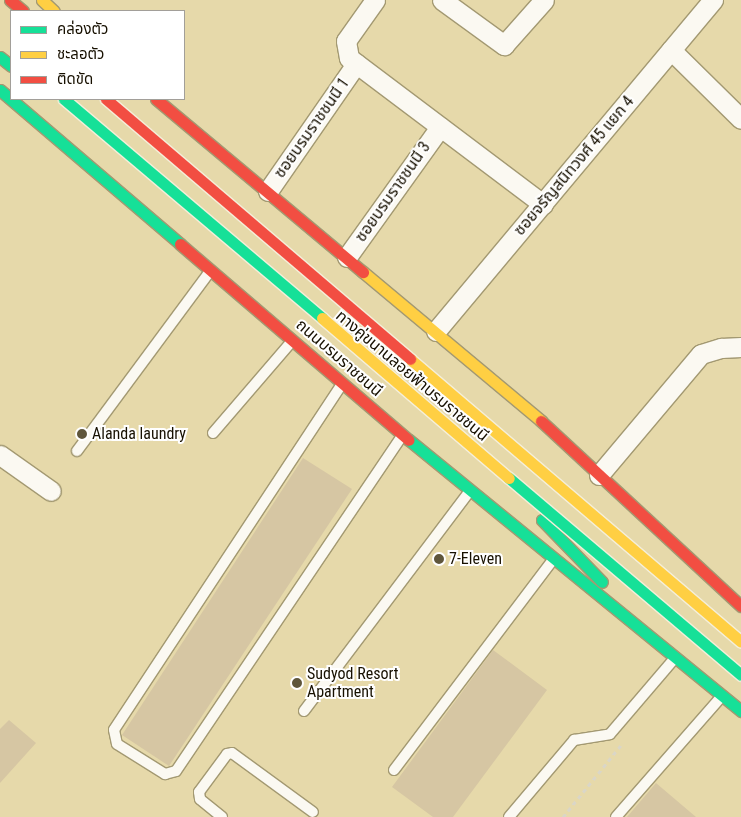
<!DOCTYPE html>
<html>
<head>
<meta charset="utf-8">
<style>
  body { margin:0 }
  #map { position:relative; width:741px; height:817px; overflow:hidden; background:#e6d9aa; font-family:"Roboto Condensed","Noto Sans Thai",sans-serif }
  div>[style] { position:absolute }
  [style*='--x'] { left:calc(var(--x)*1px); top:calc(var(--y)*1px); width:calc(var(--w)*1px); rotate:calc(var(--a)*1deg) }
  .building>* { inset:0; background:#d6c6a3 }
  .path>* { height:3px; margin-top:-1.5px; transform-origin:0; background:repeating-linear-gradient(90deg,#dad6c7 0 4px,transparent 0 8px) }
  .roads { filter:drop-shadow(1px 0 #a39972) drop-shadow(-1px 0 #a39972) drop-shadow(0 1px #a39972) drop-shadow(0 -1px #a39972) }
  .lane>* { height:10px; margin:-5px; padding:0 5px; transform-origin:5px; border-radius:5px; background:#fbf9f2 }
  .street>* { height:19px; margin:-9.5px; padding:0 9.5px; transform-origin:9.5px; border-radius:9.5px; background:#fbf9f2 }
  .fast>* { height:11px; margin:-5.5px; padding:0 5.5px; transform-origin:5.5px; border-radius:5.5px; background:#16e098 }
  .slow>* { height:11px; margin:-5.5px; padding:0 5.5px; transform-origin:5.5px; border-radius:5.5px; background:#ffcf43 }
  .jam>* { height:11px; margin:-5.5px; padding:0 5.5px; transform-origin:5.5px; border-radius:5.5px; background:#f24e42 }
  .bridges { filter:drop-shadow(1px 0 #f4eed9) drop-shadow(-1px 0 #f4eed9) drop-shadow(0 1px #f4eed9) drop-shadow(0 -1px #f4eed9) }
  .fast-bridge>* { height:11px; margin:-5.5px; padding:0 5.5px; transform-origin:5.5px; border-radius:5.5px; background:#16e098 }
  .slow-bridge>* { height:11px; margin:-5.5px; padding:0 5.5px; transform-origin:5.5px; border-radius:5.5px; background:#ffcf43 }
  .jam-bridge>* { height:11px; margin:-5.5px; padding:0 5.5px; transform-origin:5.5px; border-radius:5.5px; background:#f24e42 }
  .dots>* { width:14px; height:14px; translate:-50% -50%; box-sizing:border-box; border:2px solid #fff; border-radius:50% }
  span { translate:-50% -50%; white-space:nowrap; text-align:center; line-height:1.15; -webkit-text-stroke:4px #fff; paint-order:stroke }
  .street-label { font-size:16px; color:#171000 }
  .poi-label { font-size:16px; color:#171000 }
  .left { translate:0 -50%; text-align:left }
  .legend { position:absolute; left:10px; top:10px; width:175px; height:90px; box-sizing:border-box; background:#fff; border:1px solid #a29f99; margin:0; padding:6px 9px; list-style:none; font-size:15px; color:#171000 }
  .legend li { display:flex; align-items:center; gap:10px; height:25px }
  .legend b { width:25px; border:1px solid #a29f99 }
</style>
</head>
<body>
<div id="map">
  <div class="building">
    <i style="clip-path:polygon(303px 458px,352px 489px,169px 766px,122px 735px)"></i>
    <i style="clip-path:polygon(493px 650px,547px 690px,453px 817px,433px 817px,392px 787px)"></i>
    <i style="clip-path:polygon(9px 720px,36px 743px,0 783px,0 729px)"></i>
    <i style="clip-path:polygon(656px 783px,696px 817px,627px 817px)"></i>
  </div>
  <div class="path">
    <i style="--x:563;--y:817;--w:92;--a:-51.1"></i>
  </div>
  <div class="roads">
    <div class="lane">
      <i style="--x:342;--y:384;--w:414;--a:123.4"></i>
      <i style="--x:114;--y:730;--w:14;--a:78"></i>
      <i style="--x:117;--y:744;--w:57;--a:32"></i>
      <i style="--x:165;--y:774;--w:11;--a:-15"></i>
      <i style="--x:176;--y:771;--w:405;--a:-56"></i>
      <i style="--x:213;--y:433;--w:121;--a:-49.3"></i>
      <i style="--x:77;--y:451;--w:224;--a:-53.5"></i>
      <i style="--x:304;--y:711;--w:273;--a:-53"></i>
      <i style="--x:394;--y:770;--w:262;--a:-52.9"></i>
      <i style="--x:222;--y:817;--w:28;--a:-141"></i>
      <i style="--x:200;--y:799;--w:7;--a:-98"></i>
      <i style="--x:199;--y:792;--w:47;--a:-53.6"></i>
      <i style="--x:227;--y:754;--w:5;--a:-11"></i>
      <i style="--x:232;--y:753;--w:100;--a:36.1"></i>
      <i style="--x:509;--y:817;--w:101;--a:-49.8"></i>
      <i style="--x:574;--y:740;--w:36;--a:-9"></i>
      <i style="--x:610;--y:734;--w:100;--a:-49.5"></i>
      <i style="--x:616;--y:817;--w:161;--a:-48.8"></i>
    </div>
    <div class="street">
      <i style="--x:375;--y:0;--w:50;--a:125.3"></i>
      <i style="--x:346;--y:41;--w:17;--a:80"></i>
      <i style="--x:349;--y:58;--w:243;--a:37"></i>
      <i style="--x:442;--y:0;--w:77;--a:36"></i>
      <i style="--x:504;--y:45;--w:60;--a:-48.4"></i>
      <i style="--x:671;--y:50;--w:98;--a:44.6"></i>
      <i style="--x:268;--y:191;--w:155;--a:-55.3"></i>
      <i style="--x:347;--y:257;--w:160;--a:-54.4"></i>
      <i style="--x:436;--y:331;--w:432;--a:-50.1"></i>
      <i style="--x:0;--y:455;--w:62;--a:35.2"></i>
      <i style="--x:599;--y:475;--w:158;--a:-49.9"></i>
      <i style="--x:701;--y:354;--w:21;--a:-17"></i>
      <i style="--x:721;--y:348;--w:20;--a:-3"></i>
    </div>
    <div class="fast">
      <i style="--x:0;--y:57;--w:14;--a:39"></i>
      <i style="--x:0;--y:90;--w:237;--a:40.5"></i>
      <i style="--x:409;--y:440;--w:429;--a:39.2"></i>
      <i style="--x:542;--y:520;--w:86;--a:45.9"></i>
    </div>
    <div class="slow">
      <i style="--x:42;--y:0;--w:16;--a:43"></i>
      <i style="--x:363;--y:272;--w:232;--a:39.9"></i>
    </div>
    <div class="jam">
      <i style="--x:10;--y:0;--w:17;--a:40"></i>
      <i style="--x:156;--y:99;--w:270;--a:39.9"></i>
      <i style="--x:180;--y:244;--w:301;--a:40.6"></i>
      <i style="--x:541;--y:421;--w:272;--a:42.8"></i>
    </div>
  </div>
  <div class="bridges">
    <div class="fast-bridge">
      <i style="--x:64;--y:99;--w:338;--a:40.3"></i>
      <i style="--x:509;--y:478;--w:304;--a:40.3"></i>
    </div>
    <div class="slow-bridge">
      <i style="--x:322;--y:318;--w:246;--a:40.6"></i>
      <i style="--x:410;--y:359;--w:435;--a:40.5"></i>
    </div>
    <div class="jam-bridge">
      <i style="--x:106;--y:99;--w:400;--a:40.5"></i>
    </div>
  </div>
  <div class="dots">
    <i style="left:82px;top:434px;background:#5f563b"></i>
    <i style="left:439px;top:559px;background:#5f563b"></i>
    <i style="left:297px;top:683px;background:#5f563b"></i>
  </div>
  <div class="street-label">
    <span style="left:312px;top:128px;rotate:-55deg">ซอยบรมราชชนนี 1</span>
    <span style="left:574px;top:166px;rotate:-50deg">ซอยจรัญสนิทวงศ์ 45 แยก 4</span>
    <span style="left:393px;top:192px;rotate:-55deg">ซอยบรมราชชนนี 3</span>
    <span style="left:339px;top:358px;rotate:41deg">ถนนบรมราชชนนี</span>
    <span style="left:412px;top:376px;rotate:40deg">ทางคู่ขนานลอยฟ้าบรมราชชนนี</span>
  </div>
  <div class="poi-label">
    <span class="left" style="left:92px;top:434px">Alanda laundry</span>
    <span class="left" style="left:449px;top:559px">7-Eleven</span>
    <span class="left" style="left:307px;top:683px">Sudyod Resort<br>Apartment</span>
  </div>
  <ul class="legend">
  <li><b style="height:6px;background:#16e098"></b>คล่องตัว</li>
  <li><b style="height:6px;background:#ffcf43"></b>ชะลอตัว</li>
  <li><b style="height:6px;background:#f24e42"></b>ติดขัด</li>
  </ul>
</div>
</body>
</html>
